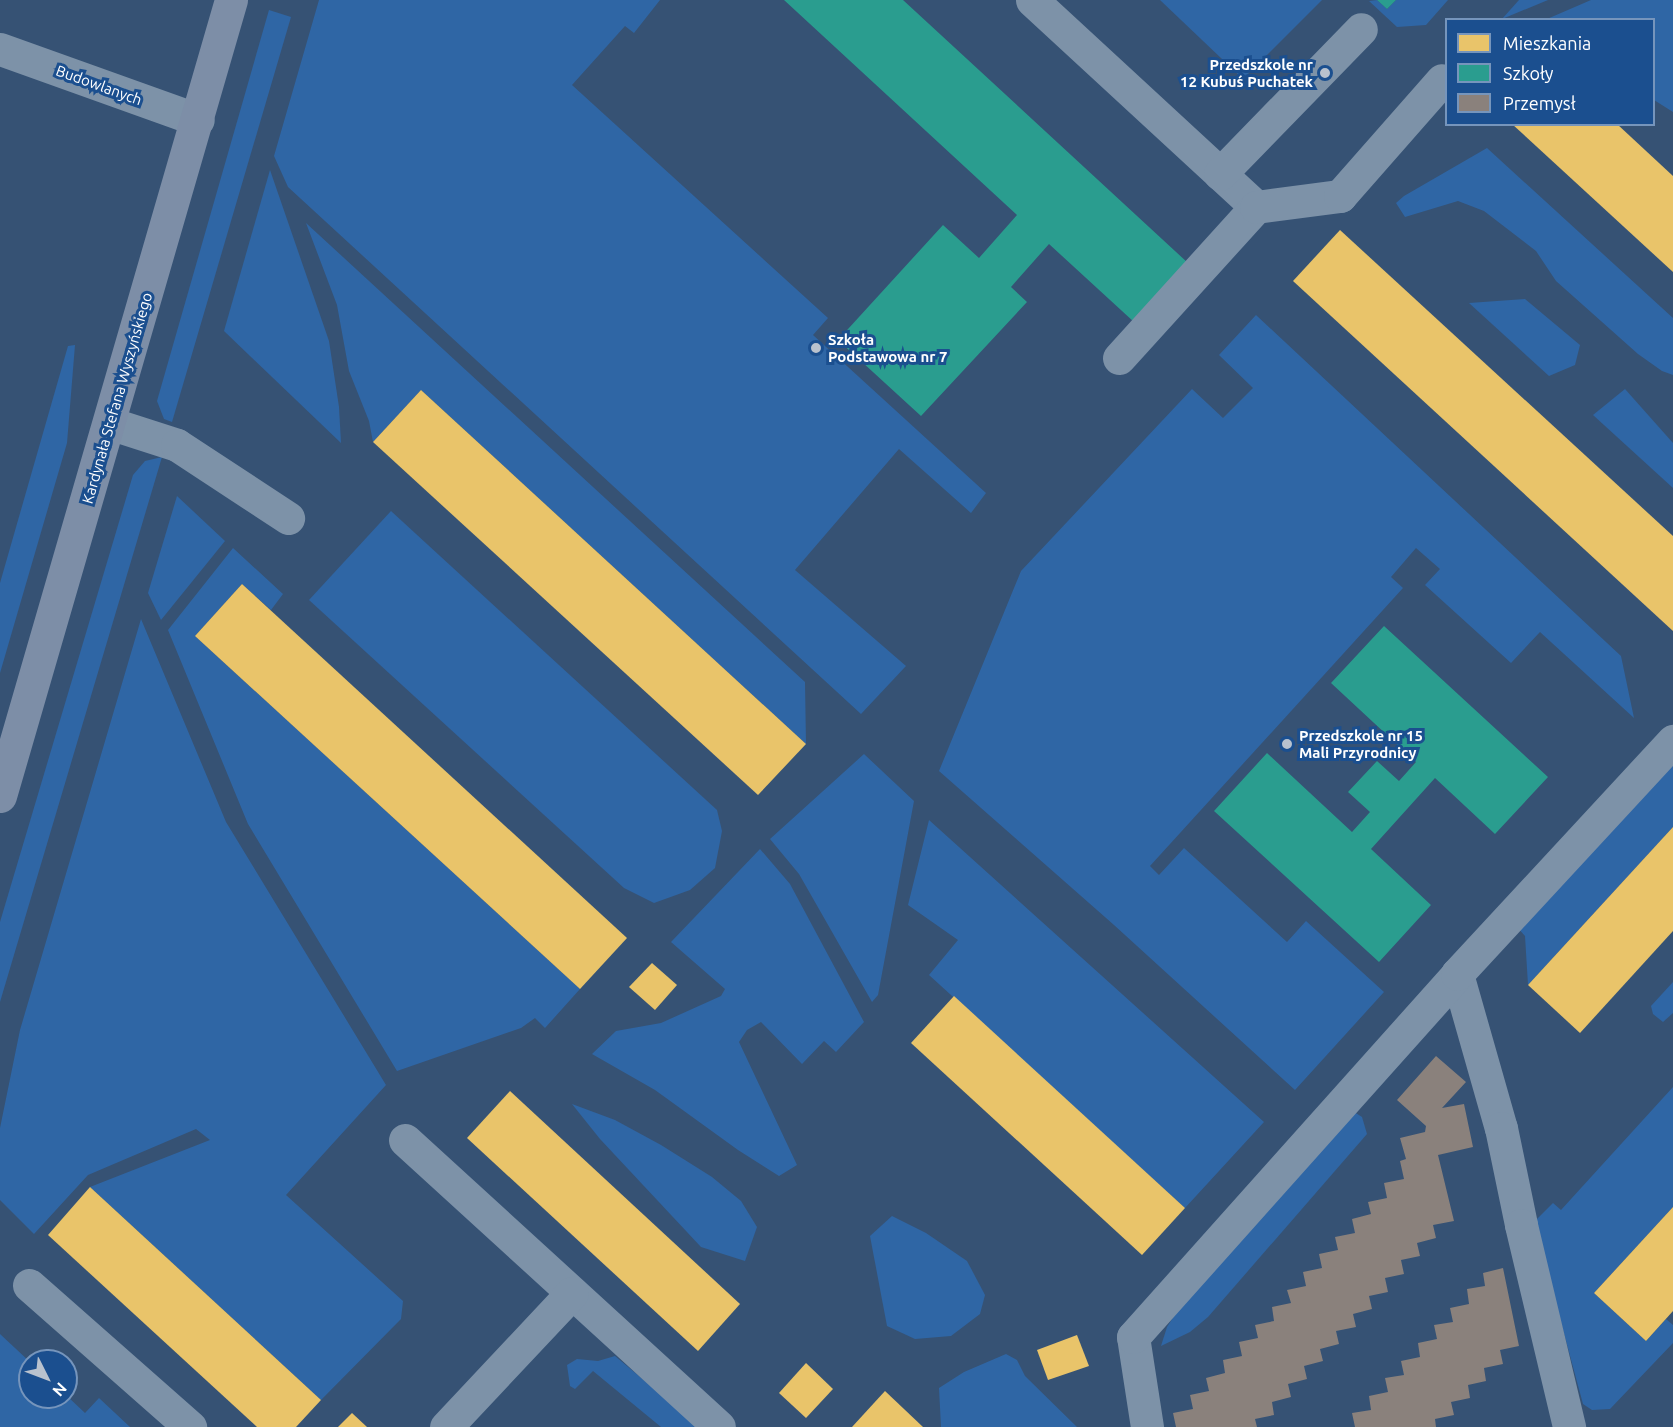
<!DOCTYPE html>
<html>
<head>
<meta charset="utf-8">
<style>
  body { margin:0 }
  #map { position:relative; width:1673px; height:1427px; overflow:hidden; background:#365274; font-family:Ubuntu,sans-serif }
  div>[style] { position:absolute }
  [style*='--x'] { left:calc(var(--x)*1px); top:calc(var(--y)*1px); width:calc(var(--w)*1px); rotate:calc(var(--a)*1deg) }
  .green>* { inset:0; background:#2f66a5 }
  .homes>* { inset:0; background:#e9c46a }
  .schools>* { inset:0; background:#2a9d8f }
  .industry>* { inset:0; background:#8a817c }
  .minor>* { height:33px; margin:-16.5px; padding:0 16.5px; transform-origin:16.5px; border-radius:16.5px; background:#7d92a8 }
  .major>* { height:33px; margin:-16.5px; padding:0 16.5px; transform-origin:16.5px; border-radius:16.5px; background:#7d8ea7 }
  .dots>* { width:16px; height:16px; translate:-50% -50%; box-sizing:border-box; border:3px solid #1b4f8f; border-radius:50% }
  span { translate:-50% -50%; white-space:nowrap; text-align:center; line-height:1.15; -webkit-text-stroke:6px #1b4f8f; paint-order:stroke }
  .poi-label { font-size:15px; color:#fff; font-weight:700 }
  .right { translate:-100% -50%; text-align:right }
  .left { translate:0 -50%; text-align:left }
  .street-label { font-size:15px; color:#fff }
  .legend { position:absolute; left:1445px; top:18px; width:210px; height:108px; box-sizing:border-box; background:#1b4f8f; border:2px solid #7695bc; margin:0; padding:8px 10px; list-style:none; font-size:18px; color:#fff }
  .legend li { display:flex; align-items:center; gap:12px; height:30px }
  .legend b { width:30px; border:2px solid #7695bc }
  .north { position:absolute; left:18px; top:1349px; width:60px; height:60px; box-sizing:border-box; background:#1b4f8f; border:2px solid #7695bc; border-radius:50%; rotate:132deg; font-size:16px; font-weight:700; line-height:24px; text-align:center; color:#fff }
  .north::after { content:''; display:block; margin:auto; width:21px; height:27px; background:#b9c2ce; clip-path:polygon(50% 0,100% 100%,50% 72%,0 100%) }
</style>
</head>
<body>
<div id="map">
  <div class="green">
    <i style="clip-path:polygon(319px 0,660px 0,634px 33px,625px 26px,572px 85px,828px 318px,813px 335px,986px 493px,971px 513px,899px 449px,795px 570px,906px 666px,861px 714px,288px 187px,274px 156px)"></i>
    <i style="clip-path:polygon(1160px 0,1322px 0,1243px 79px)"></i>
    <i style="clip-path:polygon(1377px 0,1387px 9px,1396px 0,1448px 0,1426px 25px,1397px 27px,1369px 1px)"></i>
    <i style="clip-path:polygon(1519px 0,1548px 0,1502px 19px)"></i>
    <i style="clip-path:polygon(1591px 0,1673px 0,1673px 112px,1654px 100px,1654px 20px,1547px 19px)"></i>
    <i style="clip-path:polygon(269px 10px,291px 17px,172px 422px,164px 419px,157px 401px)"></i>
    <i style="clip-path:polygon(1487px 148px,1673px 318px,1673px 375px,1662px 371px,1638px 354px,1556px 281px,1536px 251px,1484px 211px,1458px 201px,1405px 217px,1396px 203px,1404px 196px)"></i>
    <i style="clip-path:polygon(270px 170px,329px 341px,339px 407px,341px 443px,224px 331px)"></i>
    <i style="clip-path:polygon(306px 223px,805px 682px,806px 744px,421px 390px,373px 442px,369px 421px,349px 371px,337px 305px)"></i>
    <i style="clip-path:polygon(1525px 299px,1580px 345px,1575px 365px,1549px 376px,1469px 303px)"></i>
    <i style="clip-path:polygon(1256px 315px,1621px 656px,1634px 718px,1540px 632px,1511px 663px,1425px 585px,1440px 569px,1416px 548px,1391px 577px,1403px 588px,1150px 866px,1159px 875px,1184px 848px,1287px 942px,1306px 921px,1384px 992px,1295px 1090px,1114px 925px,939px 771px,1021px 571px,1192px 389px,1223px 418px,1253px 388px,1219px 355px)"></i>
    <i style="clip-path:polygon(75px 345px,67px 443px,0 673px,0 583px,68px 346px)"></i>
    <i style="clip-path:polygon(1625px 389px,1673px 443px,1673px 488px,1593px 415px)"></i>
    <i style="clip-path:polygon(162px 457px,0 1002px,0 922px,133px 475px,145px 461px)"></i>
    <i style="clip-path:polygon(177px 496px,225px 541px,161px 620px,148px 593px)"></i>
    <i style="clip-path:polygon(391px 511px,717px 810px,722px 831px,715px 868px,690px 890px,654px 903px,624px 888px,309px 600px)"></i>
    <i style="clip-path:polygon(233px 548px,283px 594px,271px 610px,242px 584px,195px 636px,580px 989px,545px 1028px,535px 1018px,521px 1028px,397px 1071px,248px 824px,168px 630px)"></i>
    <i style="clip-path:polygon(141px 619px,226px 822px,386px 1085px,286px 1195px,403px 1301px,401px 1319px,321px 1400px,90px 1187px,210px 1140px,196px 1129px,88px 1175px,34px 1234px,0 1200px,0 1128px,20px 1030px)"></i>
    <i style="clip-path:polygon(864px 754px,914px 801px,878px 995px,872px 1002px,799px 874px,770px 839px)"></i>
    <i style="clip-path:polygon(1673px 754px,1673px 827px,1528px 985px,1525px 936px,1516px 926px)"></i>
    <i style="clip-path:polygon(929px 820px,1264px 1122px,1185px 1208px,929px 975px,958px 940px,908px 905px)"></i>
    <i style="clip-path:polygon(760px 849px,790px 884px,864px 1022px,836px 1052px,824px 1041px,802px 1064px,761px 1022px,747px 1030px,739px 1042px,797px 1165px,779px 1176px,738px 1150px,655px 1090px,592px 1054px,616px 1031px,661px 1023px,721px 996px,725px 989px,671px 942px)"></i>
    <i style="clip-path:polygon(1673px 982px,1673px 1013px,1663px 1022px,1653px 1014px,1651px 1006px)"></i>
    <i style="clip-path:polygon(1673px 1087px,1673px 1207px,1594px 1293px,1646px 1341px,1666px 1319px,1673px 1325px,1673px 1343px,1610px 1409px,1592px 1410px,1583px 1404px,1534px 1222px,1553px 1203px,1561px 1210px)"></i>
    <i style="clip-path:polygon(572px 1104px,615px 1120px,661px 1145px,712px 1177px,741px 1201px,757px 1227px,745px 1261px,701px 1247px,600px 1139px)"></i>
    <i style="clip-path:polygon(1351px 1110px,1362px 1117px,1367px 1134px,1208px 1317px,1190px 1332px,1161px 1346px,1167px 1327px,1183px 1302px)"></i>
    <i style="clip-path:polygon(892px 1216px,926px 1233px,967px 1261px,985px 1295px,980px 1314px,951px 1336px,915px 1339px,887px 1326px,870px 1236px)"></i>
    <i style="clip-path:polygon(0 1334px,30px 1362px,30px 1397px,66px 1395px,85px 1413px,99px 1398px,130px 1427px,0 1427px)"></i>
    <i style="clip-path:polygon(1006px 1354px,1017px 1360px,1025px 1376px,1077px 1427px,941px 1427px,939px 1388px,964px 1372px)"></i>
    <i style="clip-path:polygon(615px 1356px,700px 1427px,661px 1427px,593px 1371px,575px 1389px,570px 1386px,567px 1365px,577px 1359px,598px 1361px)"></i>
  </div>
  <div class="homes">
    <i style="clip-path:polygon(1512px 124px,1617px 124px,1673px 176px,1673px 272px)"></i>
    <i style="clip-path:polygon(1340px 230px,1673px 536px,1673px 631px,1293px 281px)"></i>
    <i style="clip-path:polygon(421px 390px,806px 744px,758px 795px,373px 442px)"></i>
    <i style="clip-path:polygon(242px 584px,627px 938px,580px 989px,195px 636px)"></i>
    <i style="clip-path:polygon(1673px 827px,1673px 931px,1580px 1033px,1528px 985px)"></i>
    <i style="clip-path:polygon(652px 963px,677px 985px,655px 1010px,629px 987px)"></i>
    <i style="clip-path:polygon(954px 996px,1185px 1208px,1142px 1255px,911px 1043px)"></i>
    <i style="clip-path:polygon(510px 1091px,740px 1304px,698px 1351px,467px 1138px)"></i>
    <i style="clip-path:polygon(90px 1187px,321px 1400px,296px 1427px,257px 1427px,48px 1235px)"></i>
    <i style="clip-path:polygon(1673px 1207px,1673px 1311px,1646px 1341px,1594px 1293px)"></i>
    <i style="clip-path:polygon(1077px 1335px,1089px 1366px,1048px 1380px,1037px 1350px)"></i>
    <i style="clip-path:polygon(806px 1363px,833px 1389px,806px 1418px,779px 1393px)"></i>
    <i style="clip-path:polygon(885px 1391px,923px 1427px,852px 1427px)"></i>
    <i style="clip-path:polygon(352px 1413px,367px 1427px,338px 1427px)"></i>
  </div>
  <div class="schools">
    <i style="clip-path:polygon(784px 0,903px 0,1188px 263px,1134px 322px,1049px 244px,1011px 287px,1027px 302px,921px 416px,838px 340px,943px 225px,979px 258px,1017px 215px)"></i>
    <i style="clip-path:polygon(1377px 0,1396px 0,1387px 9px)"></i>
    <i style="clip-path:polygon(1384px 626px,1548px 777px,1495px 834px,1435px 778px,1371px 849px,1431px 905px,1379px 962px,1214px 811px,1267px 753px,1352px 832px,1370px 812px,1348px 792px,1377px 761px,1399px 781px,1416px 762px,1331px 683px)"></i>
  </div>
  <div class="industry">
    <i style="clip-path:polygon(1436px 1056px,1466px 1082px,1442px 1108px,1464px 1104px,1473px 1147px,1438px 1155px,1454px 1221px,1433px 1225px,1436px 1238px,1417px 1243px,1420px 1256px,1401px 1260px,1404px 1274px,1385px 1278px,1388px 1292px,1369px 1296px,1372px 1309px,1353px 1314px,1356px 1327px,1336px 1331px,1339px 1344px,1320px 1349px,1323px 1361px,1304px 1366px,1307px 1379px,1288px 1384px,1291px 1397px,1272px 1402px,1274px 1415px,1255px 1419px,1257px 1427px,1176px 1427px,1173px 1413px,1193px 1409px,1190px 1395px,1209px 1391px,1206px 1378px,1225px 1373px,1223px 1360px,1242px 1356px,1239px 1342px,1258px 1338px,1255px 1325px,1274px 1321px,1272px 1307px,1291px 1303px,1287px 1290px,1306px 1286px,1303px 1272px,1322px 1268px,1319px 1254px,1338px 1250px,1335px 1237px,1355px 1233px,1352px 1219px,1371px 1214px,1368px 1202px,1387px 1198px,1384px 1183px,1404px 1179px,1400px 1161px,1406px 1159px,1400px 1138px,1425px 1132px,1426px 1126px,1397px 1100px)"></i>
    <i style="clip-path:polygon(1503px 1268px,1519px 1346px,1500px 1350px,1503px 1364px,1484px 1368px,1486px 1381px,1468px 1385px,1470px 1398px,1451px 1402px,1454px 1415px,1435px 1419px,1436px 1427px,1355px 1427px,1352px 1413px,1371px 1410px,1369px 1396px,1388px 1392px,1385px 1378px,1404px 1375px,1401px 1361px,1420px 1357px,1418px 1343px,1437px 1339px,1434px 1325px,1453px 1322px,1450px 1308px,1469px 1304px,1467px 1289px,1485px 1286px,1483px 1273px)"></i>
  </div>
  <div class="minor">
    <i style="--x:1032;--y:0;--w:305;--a:42.7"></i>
    <i style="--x:0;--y:49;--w:210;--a:19.7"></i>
    <i style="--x:1220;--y:174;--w:202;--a:-45.8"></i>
    <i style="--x:1119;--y:358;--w:204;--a:-47.8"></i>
    <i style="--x:1256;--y:207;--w:85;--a:-7.5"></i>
    <i style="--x:1340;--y:196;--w:154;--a:-48.7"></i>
    <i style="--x:109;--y:423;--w:71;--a:17.9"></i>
    <i style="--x:177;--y:445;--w:133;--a:33.3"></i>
    <i style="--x:1457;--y:974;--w:160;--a:74.1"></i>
    <i style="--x:1501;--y:1128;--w:99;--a:78.3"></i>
    <i style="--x:1521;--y:1225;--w:208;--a:76.6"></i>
    <i style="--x:405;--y:1140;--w:425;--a:42.4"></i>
    <i style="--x:29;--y:1285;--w:215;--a:41.4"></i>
    <i style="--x:446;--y:1427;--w:184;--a:-46.8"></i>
    <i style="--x:1147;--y:1427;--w:91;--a:-98.8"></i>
    <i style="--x:1133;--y:1337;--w:487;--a:-48.2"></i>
    <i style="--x:1457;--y:974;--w:318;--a:-47.2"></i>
  </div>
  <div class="major">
    <i style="--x:0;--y:796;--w:829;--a:-73.82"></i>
  </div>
  <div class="dots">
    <i style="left:1325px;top:73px;background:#b9c2ce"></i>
    <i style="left:816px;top:348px;background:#b9c2ce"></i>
    <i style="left:1287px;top:744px;background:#b9c2ce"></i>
  </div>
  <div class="poi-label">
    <span class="right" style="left:1313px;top:73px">Przedszkole nr<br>12 Kubuś Puchatek</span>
    <span class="left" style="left:828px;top:348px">Szkoła<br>Podstawowa nr 7</span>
    <span class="left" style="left:1299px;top:744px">Przedszkole nr 15<br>Mali Przyrodnicy</span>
  </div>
  <div class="street-label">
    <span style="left:99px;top:85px;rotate:20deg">Budowlanych</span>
    <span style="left:117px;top:398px;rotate:-74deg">Kardynała Stefana Wyszyńskiego</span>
  </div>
  <ul class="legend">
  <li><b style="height:16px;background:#e9c46a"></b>Mieszkania</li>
  <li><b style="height:16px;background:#2a9d8f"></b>Szkoły</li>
  <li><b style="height:16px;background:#8a817c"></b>Przemysł</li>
  </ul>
  <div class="north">N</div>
</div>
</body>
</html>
